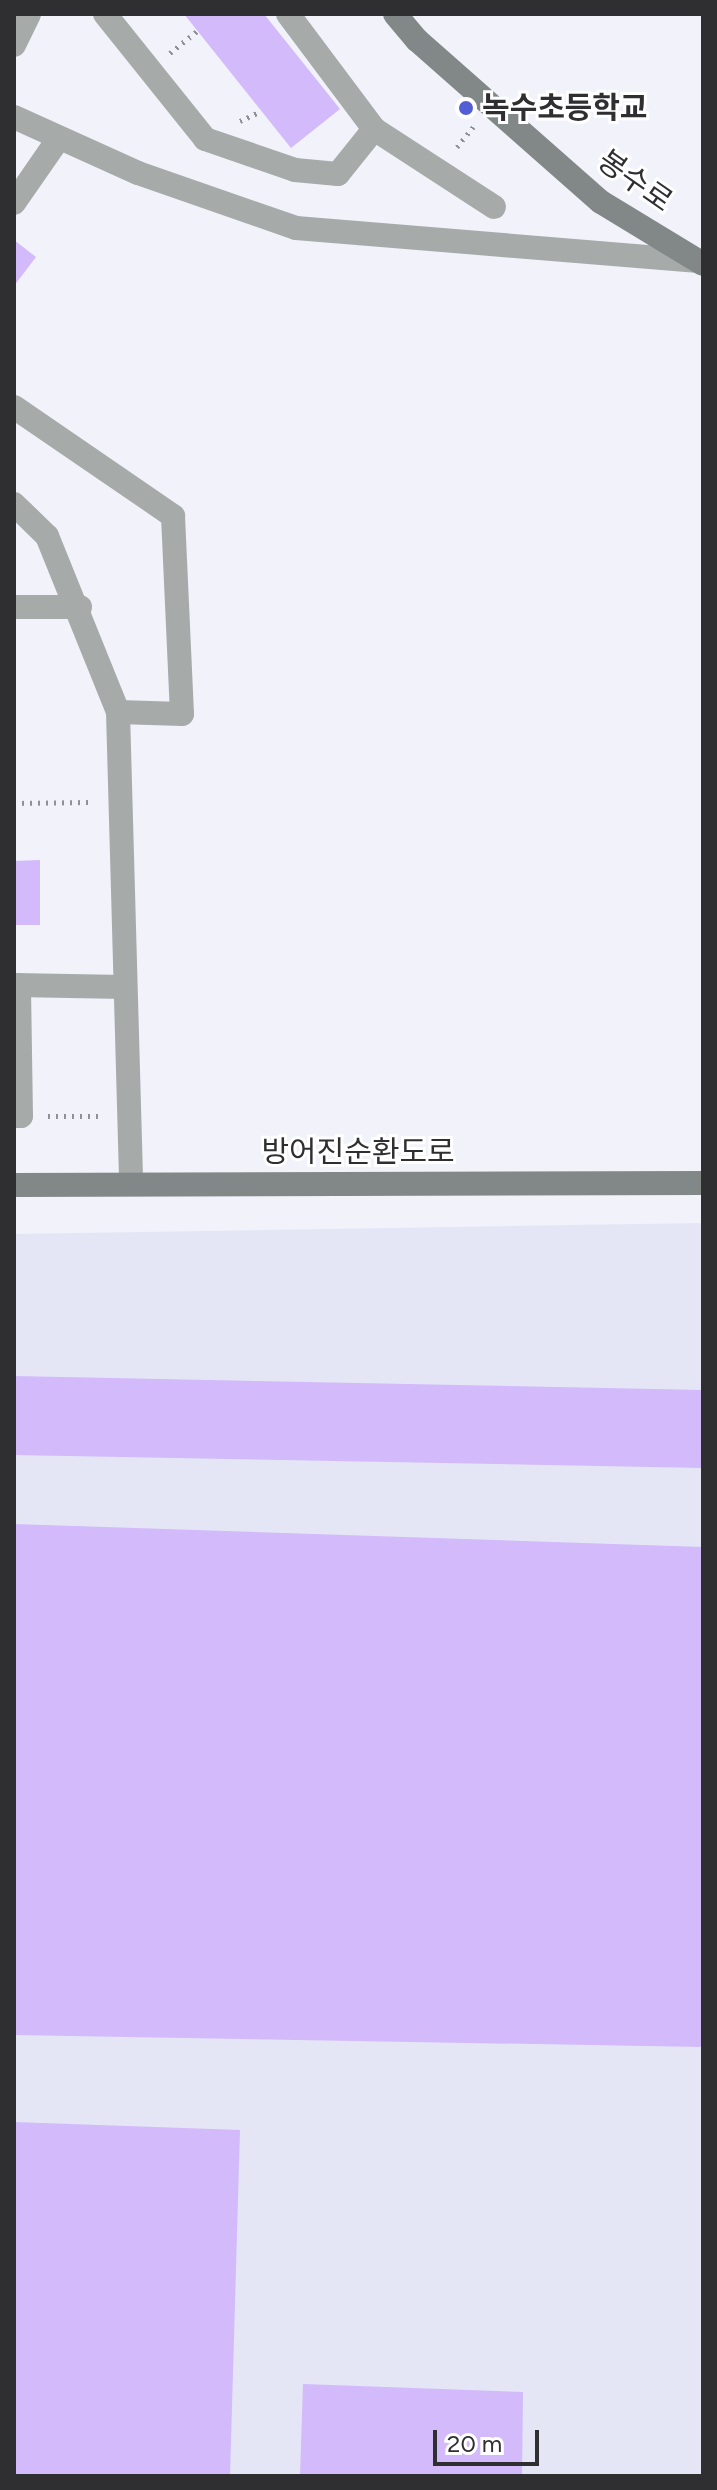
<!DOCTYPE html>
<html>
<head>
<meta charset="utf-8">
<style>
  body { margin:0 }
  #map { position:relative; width:717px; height:2490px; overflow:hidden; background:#f1f2fa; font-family:Figtree,"Noto Sans KR",sans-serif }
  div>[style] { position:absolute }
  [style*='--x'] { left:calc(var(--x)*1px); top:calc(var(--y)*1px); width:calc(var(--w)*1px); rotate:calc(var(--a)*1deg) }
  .built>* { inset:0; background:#e4e6f6 }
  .building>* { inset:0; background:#d2bafb }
  .path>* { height:5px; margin-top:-2.5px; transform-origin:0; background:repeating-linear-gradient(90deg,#909196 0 2px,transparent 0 8px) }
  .street>* { height:24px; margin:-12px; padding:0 12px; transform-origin:12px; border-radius:12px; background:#a6abaa }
  .secondary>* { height:24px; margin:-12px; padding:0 12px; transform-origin:12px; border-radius:12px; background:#828887 }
  .dots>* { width:22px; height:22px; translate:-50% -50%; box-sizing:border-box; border:4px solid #fff; border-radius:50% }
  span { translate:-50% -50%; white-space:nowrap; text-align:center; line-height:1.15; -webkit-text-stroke:6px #fff; paint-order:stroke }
  .poi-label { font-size:30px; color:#2f2f32; font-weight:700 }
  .left { translate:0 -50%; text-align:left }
  .street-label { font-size:30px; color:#2f2f32 }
  .frame { position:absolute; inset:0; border:16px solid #2f2f32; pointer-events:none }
  .scale { position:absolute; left:433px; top:2430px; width:106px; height:36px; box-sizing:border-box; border:4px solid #2f2f32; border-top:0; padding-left:10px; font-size:24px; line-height:28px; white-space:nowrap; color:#2f2f32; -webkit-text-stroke:6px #fff; paint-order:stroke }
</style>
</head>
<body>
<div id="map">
  <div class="built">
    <i style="clip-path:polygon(703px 1223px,703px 2476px,14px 2476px,14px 1234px)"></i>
  </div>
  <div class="building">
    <i style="clip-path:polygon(184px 14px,264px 14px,340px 109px,291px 148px)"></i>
    <i style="clip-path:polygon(14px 240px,36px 257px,14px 286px)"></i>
    <i style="clip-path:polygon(40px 860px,40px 925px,14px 925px,14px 861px)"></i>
    <i style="clip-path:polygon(14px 1376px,703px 1390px,703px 1468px,14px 1455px)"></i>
    <i style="clip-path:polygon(14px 1524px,703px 1547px,703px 2047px,14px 2035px)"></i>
    <i style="clip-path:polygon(14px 2122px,240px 2130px,230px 2476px,14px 2476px)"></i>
    <i style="clip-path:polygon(303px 2384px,523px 2392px,522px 2476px,300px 2476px)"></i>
  </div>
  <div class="path">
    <i style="--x:170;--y:53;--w:35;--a:-39"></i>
    <i style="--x:240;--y:121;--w:23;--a:-25"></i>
    <i style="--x:457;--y:147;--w:26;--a:-51"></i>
    <i style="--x:14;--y:803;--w:77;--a:-0.7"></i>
    <i style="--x:48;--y:1116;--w:54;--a:0"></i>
  </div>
  <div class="street">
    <i style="--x:105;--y:14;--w:160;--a:51.3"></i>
    <i style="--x:205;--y:139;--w:95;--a:19"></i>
    <i style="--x:295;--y:170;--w:43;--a:5.3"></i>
    <i style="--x:338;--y:174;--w:58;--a:-51.3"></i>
    <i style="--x:374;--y:129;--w:143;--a:33"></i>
    <i style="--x:288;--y:14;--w:144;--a:53.2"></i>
    <i style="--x:14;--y:45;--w:34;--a:-64"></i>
    <i style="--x:14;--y:117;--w:136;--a:24.3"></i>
    <i style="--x:138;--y:173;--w:167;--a:19.2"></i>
    <i style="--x:296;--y:228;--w:404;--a:4.7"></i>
    <i style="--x:14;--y:203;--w:79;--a:-55.3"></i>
    <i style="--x:14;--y:407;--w:193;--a:34.4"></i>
    <i style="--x:173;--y:516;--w:198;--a:87.4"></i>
    <i style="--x:182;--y:714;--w:64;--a:-178.2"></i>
    <i style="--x:14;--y:504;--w:46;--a:44.1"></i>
    <i style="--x:47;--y:536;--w:190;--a:68"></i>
    <i style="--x:118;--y:712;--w:472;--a:88.4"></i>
    <i style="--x:14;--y:607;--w:66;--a:0"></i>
    <i style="--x:14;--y:985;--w:111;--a:1"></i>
    <i style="--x:14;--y:1116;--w:7;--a:0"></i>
    <i style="--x:21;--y:1116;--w:131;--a:-90.9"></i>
  </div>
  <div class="secondary">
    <i style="--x:395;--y:14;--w:34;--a:50"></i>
    <i style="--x:417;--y:40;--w:245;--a:41.4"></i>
    <i style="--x:601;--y:202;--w:119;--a:31.3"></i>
    <i style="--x:14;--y:1185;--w:689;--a:-0.17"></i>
  </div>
  <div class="dots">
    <i style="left:466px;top:108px;background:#535ed5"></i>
  </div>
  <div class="poi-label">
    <span class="left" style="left:482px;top:108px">녹수초등학교</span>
  </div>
  <div class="street-label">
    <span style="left:635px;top:181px;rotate:35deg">봉수로</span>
    <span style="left:358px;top:1152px">방어진순환도로</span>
  </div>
  <div class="frame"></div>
  <div class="scale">20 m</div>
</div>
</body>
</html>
